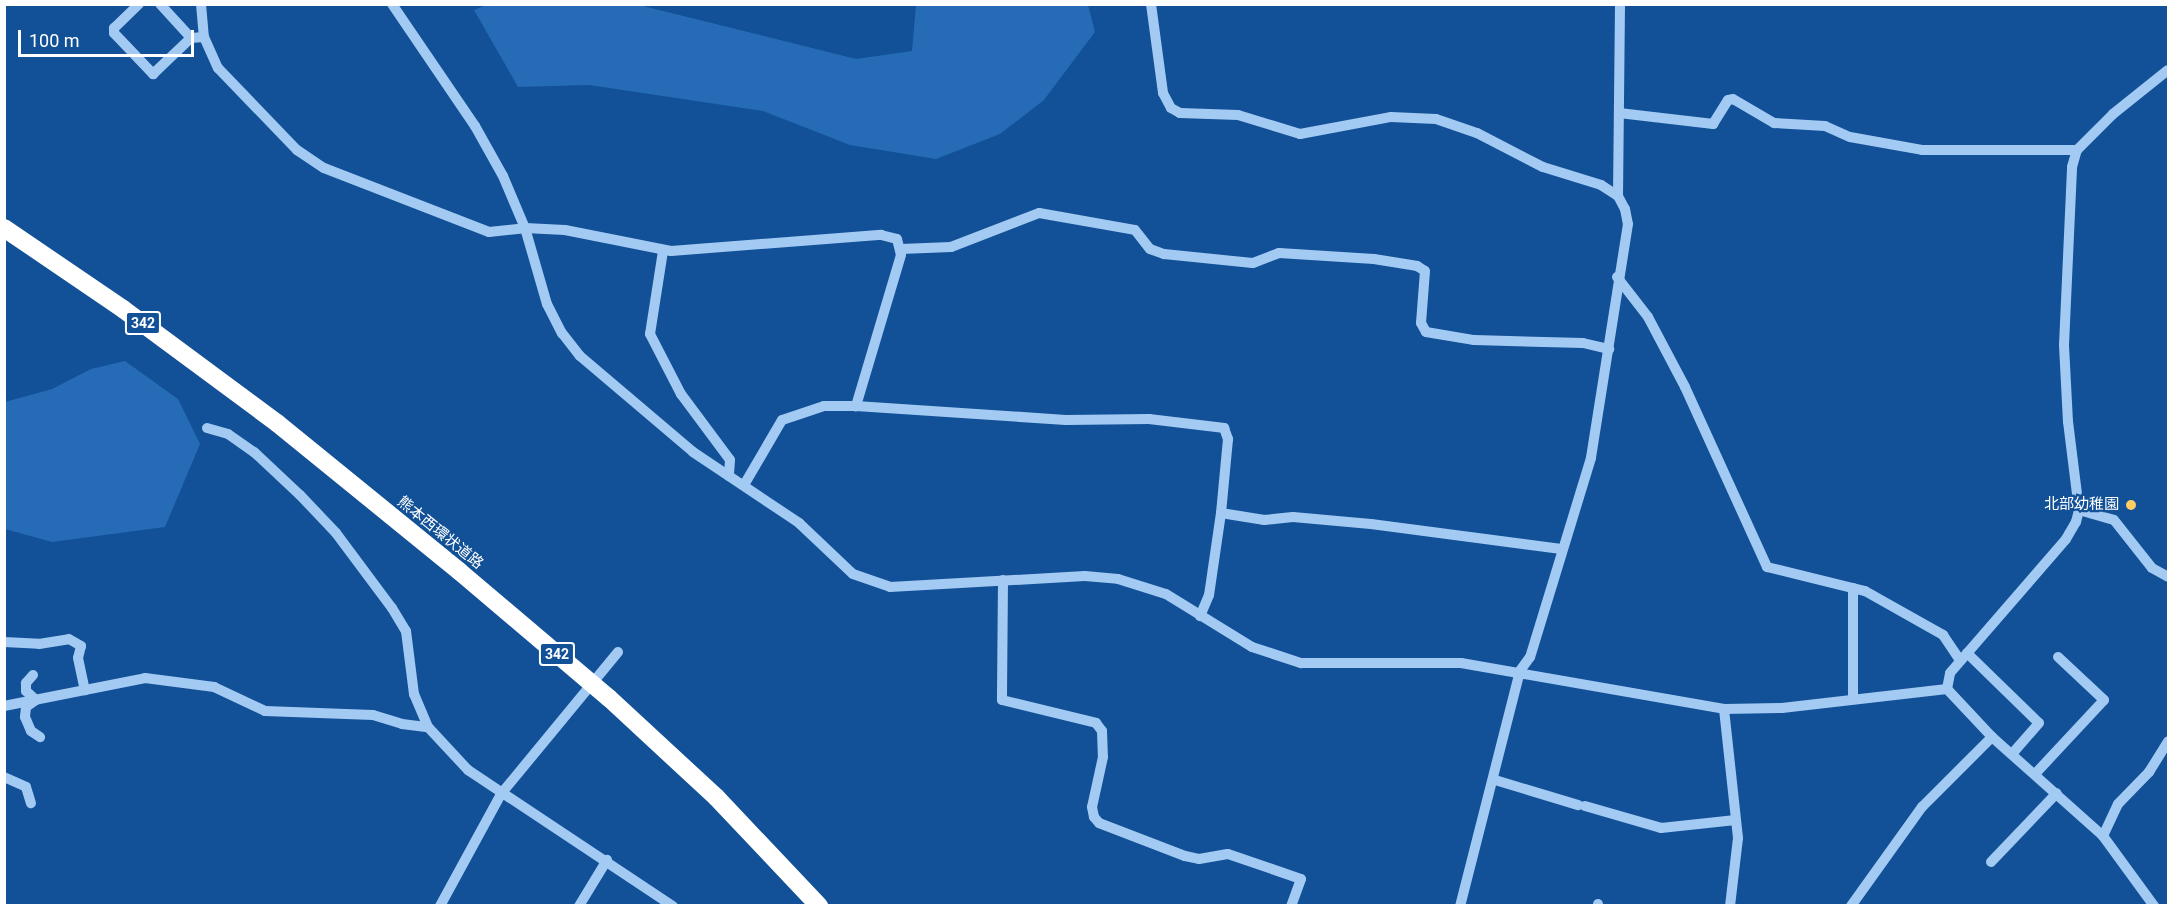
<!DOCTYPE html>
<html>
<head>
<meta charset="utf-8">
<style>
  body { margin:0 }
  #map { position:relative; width:2173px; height:910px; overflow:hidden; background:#125197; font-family:Roboto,"Noto Sans JP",sans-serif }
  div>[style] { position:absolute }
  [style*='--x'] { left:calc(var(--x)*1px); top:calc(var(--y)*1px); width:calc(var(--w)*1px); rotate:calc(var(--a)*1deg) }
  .green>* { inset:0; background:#256bb6 }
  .minor>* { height:10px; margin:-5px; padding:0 5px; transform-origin:5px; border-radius:5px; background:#a3caf3 }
  .highway>* { height:18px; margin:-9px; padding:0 9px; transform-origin:9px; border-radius:9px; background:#fff }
  .dots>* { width:16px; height:16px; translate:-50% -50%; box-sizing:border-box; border:3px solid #125197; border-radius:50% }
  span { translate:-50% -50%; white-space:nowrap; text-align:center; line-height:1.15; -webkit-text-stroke:4.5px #125197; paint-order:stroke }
  .shield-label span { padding:2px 4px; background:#125197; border:2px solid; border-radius:4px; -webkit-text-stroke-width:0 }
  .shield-label { font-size:14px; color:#fff; font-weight:700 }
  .poi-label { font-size:15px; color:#fff }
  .right { translate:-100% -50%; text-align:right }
  .street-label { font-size:15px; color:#fff }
  .frame { position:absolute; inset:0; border:6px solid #fff; pointer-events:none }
  .scale { position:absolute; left:18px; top:30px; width:176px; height:27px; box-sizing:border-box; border:3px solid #fff; border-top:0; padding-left:8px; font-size:18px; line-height:21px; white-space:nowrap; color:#fff; -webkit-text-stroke:4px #125197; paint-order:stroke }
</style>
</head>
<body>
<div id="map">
  <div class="green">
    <i style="clip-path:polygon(489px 4px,639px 5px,856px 59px,912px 51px,916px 5px,1088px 5px,1095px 32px,1044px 100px,1000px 134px,936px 159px,850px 145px,763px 111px,589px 85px,518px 87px,474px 10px)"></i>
    <i style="clip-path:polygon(125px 361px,178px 399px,200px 444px,165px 527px,52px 542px,5px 529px,5px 402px,52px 389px,91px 369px)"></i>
  </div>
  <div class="minor">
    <i style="--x:139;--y:4;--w:35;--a:136"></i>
    <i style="--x:114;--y:28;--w:5;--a:90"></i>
    <i style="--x:114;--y:33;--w:57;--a:46.4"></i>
    <i style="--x:153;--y:74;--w:52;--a:-43.5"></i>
    <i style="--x:191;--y:38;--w:13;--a:-4"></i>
    <i style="--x:160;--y:4;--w:46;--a:47.6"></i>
    <i style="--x:201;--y:4;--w:33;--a:85"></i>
    <i style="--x:204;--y:37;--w:34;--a:66"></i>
    <i style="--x:218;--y:68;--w:114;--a:46.1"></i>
    <i style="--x:297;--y:150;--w:32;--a:34"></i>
    <i style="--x:324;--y:168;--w:177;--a:21.2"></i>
    <i style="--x:489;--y:232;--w:36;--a:-6"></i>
    <i style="--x:525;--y:228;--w:40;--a:2.9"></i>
    <i style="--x:565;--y:230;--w:108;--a:11.2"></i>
    <i style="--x:671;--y:251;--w:211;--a:-4.4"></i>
    <i style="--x:881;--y:235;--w:16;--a:14"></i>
    <i style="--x:897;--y:239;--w:16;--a:76"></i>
    <i style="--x:901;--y:255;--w:158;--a:106.6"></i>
    <i style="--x:856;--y:406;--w:32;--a:180"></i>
    <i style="--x:824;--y:406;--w:44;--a:161.6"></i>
    <i style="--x:782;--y:420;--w:75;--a:120.3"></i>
    <i style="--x:392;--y:4;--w:148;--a:55.8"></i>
    <i style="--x:475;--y:126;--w:57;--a:60.8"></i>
    <i style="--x:503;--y:176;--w:56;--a:67.1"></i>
    <i style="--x:525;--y:228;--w:79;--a:73.9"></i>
    <i style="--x:547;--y:304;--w:33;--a:63"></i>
    <i style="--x:562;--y:333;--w:29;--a:52"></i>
    <i style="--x:580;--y:356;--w:148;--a:40.3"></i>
    <i style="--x:693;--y:452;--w:128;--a:33.8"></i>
    <i style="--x:799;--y:523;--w:74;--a:43.4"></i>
    <i style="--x:853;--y:574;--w:39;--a:19"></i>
    <i style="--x:890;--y:587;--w:195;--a:-3.2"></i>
    <i style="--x:1085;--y:576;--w:33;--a:5"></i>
    <i style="--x:1118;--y:579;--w:50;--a:17.4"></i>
    <i style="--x:1166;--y:594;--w:101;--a:31.6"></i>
    <i style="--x:1252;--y:647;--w:52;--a:18.1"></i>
    <i style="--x:1301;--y:663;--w:160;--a:0"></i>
    <i style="--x:1461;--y:663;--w:267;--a:9.9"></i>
    <i style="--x:1724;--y:709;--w:58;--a:-1"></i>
    <i style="--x:1782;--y:708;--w:166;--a:-6.6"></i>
    <i style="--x:1947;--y:689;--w:66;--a:46.8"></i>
    <i style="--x:1992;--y:737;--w:149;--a:41.7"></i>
    <i style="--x:2103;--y:836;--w:87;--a:53.9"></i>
    <i style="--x:1151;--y:4;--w:90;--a:82.3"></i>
    <i style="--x:1163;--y:93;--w:17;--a:62"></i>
    <i style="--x:1171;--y:108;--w:10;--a:29"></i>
    <i style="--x:1180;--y:113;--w:58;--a:2"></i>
    <i style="--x:1238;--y:115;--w:65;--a:17"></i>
    <i style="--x:1300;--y:134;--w:93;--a:-10.6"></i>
    <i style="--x:1391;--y:117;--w:45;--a:2.5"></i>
    <i style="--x:1436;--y:119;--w:43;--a:18.9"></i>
    <i style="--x:1477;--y:133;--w:74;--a:27.3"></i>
    <i style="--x:1543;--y:167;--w:61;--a:17.2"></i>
    <i style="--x:1601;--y:185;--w:20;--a:33"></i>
    <i style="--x:1618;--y:196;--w:15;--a:62"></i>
    <i style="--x:1625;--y:209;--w:15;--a:79"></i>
    <i style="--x:1628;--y:224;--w:237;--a:99"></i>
    <i style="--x:1591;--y:458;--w:208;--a:107"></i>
    <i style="--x:1530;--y:657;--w:17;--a:126"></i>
    <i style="--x:1520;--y:671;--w:243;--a:104.3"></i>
    <i style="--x:1619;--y:113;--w:95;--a:6.7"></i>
    <i style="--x:1713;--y:124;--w:28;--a:-58"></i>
    <i style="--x:1728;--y:100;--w:5;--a:-11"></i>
    <i style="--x:1733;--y:99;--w:48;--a:30.3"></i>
    <i style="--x:1774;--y:123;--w:51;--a:3.4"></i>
    <i style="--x:1825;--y:126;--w:27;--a:24"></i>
    <i style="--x:1850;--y:137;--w:73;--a:10.2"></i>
    <i style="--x:1922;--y:150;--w:155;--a:0"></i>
    <i style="--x:1618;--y:196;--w:192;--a:-89.4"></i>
    <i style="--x:901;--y:249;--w:50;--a:-2.3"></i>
    <i style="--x:951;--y:247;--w:94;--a:-21.1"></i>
    <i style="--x:1039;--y:213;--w:97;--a:10"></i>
    <i style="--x:1135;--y:230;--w:24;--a:52"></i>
    <i style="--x:1150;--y:249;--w:15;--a:20"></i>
    <i style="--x:1164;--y:254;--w:89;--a:5.8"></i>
    <i style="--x:1253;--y:263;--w:28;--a:-21"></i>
    <i style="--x:1279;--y:253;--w:95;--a:3.6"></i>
    <i style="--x:1374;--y:259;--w:44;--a:9.2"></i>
    <i style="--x:1417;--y:266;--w:9;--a:32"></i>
    <i style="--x:1425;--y:271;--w:52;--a:94.4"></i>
    <i style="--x:1421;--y:323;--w:10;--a:61"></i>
    <i style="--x:1426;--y:332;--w:49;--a:9.5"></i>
    <i style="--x:1474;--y:340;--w:109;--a:1.6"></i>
    <i style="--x:1583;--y:343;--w:27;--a:13"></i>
    <i style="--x:663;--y:251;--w:84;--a:98.9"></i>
    <i style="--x:650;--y:334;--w:68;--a:62.7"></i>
    <i style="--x:681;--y:394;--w:82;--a:53.4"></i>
    <i style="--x:730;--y:460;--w:16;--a:94"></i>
    <i style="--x:1617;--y:277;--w:51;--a:52.2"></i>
    <i style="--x:1648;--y:317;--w:79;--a:62.1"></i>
    <i style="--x:1685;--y:387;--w:198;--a:65.5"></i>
    <i style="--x:1767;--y:567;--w:101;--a:13.8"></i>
    <i style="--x:1865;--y:591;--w:90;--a:29.4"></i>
    <i style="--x:1943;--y:635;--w:30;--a:56"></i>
    <i style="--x:856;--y:406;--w:210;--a:3.8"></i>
    <i style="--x:1066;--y:420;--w:83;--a:-0.7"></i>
    <i style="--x:1149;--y:419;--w:76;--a:6.8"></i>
    <i style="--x:1224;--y:428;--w:12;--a:70"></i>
    <i style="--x:1228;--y:439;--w:74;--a:95.4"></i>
    <i style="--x:1221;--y:513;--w:83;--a:98.3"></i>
    <i style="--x:1209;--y:595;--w:23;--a:113"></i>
    <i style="--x:207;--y:428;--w:22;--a:16"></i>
    <i style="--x:228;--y:434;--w:32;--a:35"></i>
    <i style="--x:254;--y:452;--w:63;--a:43.1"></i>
    <i style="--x:300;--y:495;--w:52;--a:46.5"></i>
    <i style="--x:336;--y:533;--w:94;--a:53.3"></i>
    <i style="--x:392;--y:608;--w:27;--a:59"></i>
    <i style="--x:406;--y:631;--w:64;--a:82.8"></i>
    <i style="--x:414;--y:694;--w:36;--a:67"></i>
    <i style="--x:2079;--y:510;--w:36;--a:16"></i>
    <i style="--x:2114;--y:520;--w:61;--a:51.6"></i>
    <i style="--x:2152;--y:568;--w:18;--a:29"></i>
    <i style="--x:1221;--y:513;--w:44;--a:9.2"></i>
    <i style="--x:1264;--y:520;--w:29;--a:-6"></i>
    <i style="--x:1293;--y:517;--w:78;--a:5.1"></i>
    <i style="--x:1371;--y:524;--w:192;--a:7.5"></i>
    <i style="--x:1003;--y:580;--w:120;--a:90.5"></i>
    <i style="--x:1002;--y:700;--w:97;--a:13.7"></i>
    <i style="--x:1096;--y:723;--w:10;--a:53"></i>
    <i style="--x:1102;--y:731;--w:26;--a:88"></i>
    <i style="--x:1103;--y:757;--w:51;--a:102.4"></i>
    <i style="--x:1092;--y:807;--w:10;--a:79"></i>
    <i style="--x:1094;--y:817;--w:8;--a:50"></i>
    <i style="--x:1099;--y:823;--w:92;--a:21"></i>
    <i style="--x:1185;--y:856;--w:14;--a:12"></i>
    <i style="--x:1199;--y:859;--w:29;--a:-10"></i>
    <i style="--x:1228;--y:854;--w:77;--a:18.9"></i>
    <i style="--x:1301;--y:879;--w:29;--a:110"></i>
    <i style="--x:1853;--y:588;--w:111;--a:90"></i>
    <i style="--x:4;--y:642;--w:35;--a:3"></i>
    <i style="--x:39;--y:644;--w:30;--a:-9"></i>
    <i style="--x:69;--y:639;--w:14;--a:30"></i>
    <i style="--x:81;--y:646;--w:12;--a:104"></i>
    <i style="--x:78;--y:658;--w:33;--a:78"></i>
    <i style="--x:1967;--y:653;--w:100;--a:44.2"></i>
    <i style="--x:2039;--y:723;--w:41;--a:131.1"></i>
    <i style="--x:33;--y:675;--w:11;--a:131"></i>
    <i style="--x:26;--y:683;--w:8;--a:90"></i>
    <i style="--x:26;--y:691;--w:13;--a:42"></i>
    <i style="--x:36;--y:700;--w:12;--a:145"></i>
    <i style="--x:26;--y:707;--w:10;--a:96"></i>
    <i style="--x:25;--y:717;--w:15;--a:67"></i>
    <i style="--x:31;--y:731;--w:11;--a:34"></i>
    <i style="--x:1947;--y:689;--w:16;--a:-79"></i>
    <i style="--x:1950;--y:673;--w:177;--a:-49.1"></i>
    <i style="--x:2066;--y:539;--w:20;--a:-60"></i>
    <i style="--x:2076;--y:522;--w:12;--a:-76"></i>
    <i style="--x:2079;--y:510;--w:89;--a:-97.1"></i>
    <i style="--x:2068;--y:422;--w:77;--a:-93"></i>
    <i style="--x:2064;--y:345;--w:178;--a:-87.4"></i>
    <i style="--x:2072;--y:167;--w:18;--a:-74"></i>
    <i style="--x:2077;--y:150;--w:51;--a:-45"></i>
    <i style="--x:2113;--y:114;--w:70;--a:-38.7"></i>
    <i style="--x:4;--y:706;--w:144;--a:-11.2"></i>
    <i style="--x:145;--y:678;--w:70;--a:7.4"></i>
    <i style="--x:214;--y:687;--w:56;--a:25.2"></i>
    <i style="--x:265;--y:711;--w:108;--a:2.1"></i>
    <i style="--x:373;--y:715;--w:30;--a:17"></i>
    <i style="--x:402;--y:724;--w:26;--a:7"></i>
    <i style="--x:428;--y:727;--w:59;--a:47.1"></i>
    <i style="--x:468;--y:770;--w:246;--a:33.6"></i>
    <i style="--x:1724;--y:709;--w:130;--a:83.8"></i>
    <i style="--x:1738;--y:838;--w:68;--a:96.7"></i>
    <i style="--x:2035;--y:774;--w:101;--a:-47"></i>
    <i style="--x:2104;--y:700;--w:63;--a:-136.9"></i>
    <i style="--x:4;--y:777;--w:24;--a:24"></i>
    <i style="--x:26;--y:787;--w:17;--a:73"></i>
    <i style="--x:1495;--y:780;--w:87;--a:16.8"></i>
    <i style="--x:1585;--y:806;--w:79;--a:16.1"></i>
    <i style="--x:1661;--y:828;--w:75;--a:-6.1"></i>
    <i style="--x:2103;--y:836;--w:35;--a:-65"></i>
    <i style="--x:2118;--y:804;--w:45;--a:-45.9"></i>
    <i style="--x:2149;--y:772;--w:36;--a:-58"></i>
    <i style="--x:1991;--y:862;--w:95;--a:-46.3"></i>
    <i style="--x:440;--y:906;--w:128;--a:-61.4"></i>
    <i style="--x:501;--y:794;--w:184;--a:-50.5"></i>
    <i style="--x:579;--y:906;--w:54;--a:-58.7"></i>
    <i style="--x:1598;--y:906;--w:2;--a:-90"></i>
    <i style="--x:1851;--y:906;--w:122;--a:-54.4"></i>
    <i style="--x:1922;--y:807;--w:99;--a:-45"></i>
  </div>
  <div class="highway">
    <i style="--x:4;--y:228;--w:144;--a:34.2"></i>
    <i style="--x:123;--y:309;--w:192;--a:36.5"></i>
    <i style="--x:277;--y:423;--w:235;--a:39.1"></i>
    <i style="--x:459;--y:571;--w:197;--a:40.3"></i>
    <i style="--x:609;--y:698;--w:146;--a:42.8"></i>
    <i style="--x:716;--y:797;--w:150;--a:46.6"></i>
  </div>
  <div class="dots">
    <i style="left:2131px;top:505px;background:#ffcd65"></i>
  </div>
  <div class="shield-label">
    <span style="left:143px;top:323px">342</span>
    <span style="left:557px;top:654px">342</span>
  </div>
  <div class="poi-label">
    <span class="right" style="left:2119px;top:505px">北部幼稚園</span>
  </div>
  <div class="street-label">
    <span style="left:440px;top:533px;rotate:39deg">熊本西環状道路</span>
  </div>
  <div class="frame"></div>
  <div class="scale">100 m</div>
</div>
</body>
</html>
